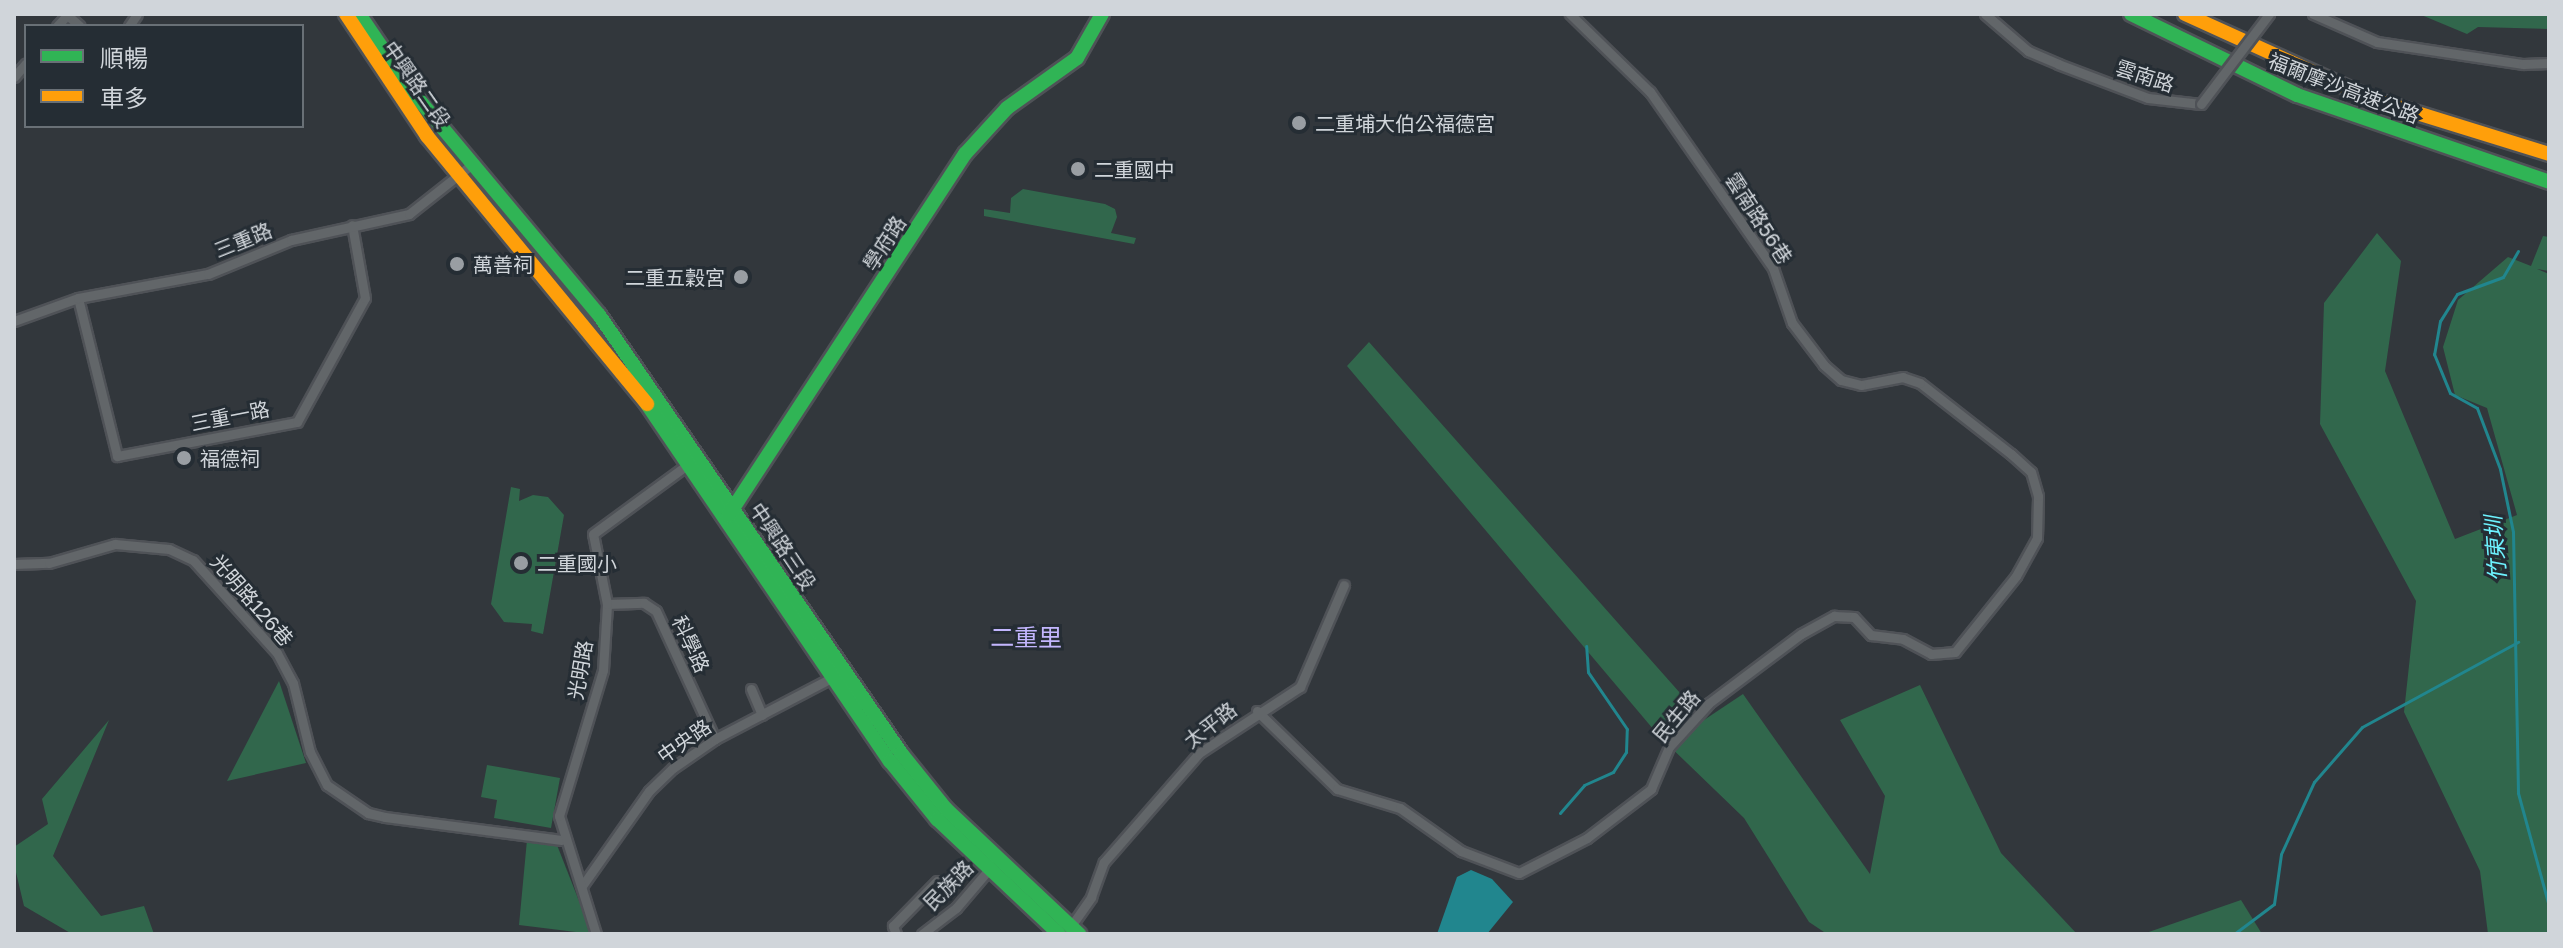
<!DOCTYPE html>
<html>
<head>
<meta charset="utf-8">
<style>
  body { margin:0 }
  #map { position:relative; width:2563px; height:948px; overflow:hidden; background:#32373c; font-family:"Golos Text","Noto Sans TC",sans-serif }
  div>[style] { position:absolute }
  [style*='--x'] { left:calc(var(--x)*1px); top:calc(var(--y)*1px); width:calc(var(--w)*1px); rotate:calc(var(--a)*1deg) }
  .green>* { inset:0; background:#31674c }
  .water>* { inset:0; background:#21868e }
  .stream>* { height:3px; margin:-1.5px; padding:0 1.5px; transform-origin:1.5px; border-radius:1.5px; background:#21868e }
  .roads { filter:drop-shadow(2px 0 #4f5257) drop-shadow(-2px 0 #4f5257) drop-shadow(0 2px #4f5257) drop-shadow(0 -2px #4f5257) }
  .street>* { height:9px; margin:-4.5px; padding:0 4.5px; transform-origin:4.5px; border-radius:4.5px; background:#626669 }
  .fast>* { height:14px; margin:-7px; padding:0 7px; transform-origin:7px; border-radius:7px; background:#30b455 }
  .slow>* { height:14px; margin:-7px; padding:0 7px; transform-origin:7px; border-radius:7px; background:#ff9f0a }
  .bridges { filter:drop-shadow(2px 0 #4f5257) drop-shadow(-2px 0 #4f5257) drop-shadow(0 2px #4f5257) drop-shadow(0 -2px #4f5257) }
  .street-bridge>* { height:9px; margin:-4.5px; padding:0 4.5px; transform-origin:4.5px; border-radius:4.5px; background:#626669 }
  .dots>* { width:22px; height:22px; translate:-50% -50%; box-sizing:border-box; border:4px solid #252d34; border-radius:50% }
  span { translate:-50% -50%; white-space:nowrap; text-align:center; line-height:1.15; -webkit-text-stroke:6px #252d34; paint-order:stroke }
  .street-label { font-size:20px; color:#d0d5da }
  .poi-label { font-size:20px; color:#d0d5da }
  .left { translate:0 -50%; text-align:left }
  .right { translate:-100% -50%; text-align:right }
  .water-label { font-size:22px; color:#6df2fe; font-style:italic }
  .quarter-label { font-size:24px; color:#c3b6fe }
  .frame { position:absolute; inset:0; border:16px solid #d0d5da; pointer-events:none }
  .legend { position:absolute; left:24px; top:24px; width:280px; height:104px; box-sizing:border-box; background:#252d34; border:2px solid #697076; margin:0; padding:10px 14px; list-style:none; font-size:24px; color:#d0d5da }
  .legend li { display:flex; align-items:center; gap:16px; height:40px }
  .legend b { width:40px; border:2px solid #697076 }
</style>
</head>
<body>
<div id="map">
  <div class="green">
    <i style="clip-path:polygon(2419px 14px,2549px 14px,2549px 29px,2478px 27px,2467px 34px)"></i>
    <i style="clip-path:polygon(1023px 189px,1105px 204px,1115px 209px,1117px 217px,1111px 233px,1136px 238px,1134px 244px,984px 216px,984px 209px,1010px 213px,1011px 198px)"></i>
    <i style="clip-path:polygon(2377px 233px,2401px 261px,2385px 371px,2455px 539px,2517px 515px,2487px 408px,2455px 395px,2443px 347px,2458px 300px,2508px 257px,2531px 266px,2543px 236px,2549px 237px,2549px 271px,2537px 269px,2549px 274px,2549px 934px,2488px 934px,2480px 871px,2404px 712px,2416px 601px,2320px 424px,2324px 303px)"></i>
    <i style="clip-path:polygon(1369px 342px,1704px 720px,1743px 694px,1870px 874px,1885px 796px,1840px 720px,1920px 685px,2001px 853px,2077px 934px,1827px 934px,1809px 922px,1744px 818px,1659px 736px,1347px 366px)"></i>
    <i style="clip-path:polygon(511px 487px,520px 489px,519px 501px,533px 495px,548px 497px,564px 515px,543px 634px,531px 631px,532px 624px,504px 622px,491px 604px)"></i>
    <i style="clip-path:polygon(279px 681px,306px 763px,227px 781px)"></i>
    <i style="clip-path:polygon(109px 720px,53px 856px,101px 916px,144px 906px,154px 934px,72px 934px,24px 906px,14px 864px,14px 847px,48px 824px,42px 799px)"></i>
    <i style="clip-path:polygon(487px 765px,560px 778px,551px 828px,494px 818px,497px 800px,481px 797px)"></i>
    <i style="clip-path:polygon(527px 840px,557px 845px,592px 934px,519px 925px)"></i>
    <i style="clip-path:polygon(2241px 900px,2262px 934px,2143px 934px)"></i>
  </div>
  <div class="water">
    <i style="clip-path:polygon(1471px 870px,1492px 879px,1513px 902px,1487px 934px,1437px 934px,1457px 877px)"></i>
  </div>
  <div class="stream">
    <i style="--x:2518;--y:251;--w:30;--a:120"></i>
    <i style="--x:2503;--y:277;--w:49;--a:159.7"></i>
    <i style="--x:2457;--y:294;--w:32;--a:122"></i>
    <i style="--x:2440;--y:321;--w:34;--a:100"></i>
    <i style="--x:2434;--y:354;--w:42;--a:67.7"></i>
    <i style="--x:2450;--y:393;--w:31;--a:29"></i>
    <i style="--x:2477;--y:408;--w:65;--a:69.3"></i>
    <i style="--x:2500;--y:469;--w:64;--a:78.3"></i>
    <i style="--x:2513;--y:532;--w:261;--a:88.9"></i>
    <i style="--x:2518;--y:793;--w:117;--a:74.7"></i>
    <i style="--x:1560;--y:813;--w:37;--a:-49"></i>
    <i style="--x:1584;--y:785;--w:32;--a:-24"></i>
    <i style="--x:1613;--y:772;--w:24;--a:-57"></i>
    <i style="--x:1626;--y:752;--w:23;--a:-88"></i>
    <i style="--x:1627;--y:729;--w:69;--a:-124.4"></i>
    <i style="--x:1588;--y:672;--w:26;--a:-94"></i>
    <i style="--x:2234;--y:934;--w:50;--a:-36.9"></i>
    <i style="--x:2274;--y:904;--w:50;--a:-82"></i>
    <i style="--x:2281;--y:854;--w:79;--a:-65.4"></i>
    <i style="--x:2314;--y:782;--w:73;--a:-48.9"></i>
    <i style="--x:2362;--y:727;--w:178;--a:-28.6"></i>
  </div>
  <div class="roads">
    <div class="street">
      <i style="--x:66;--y:14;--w:18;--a:41"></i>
      <i style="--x:1985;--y:14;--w:57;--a:40.7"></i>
      <i style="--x:2028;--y:51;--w:33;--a:23"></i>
      <i style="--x:2058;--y:64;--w:96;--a:20.7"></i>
      <i style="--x:2148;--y:98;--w:53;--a:6.5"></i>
      <i style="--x:2313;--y:14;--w:70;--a:23.6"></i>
      <i style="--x:2377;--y:42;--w:148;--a:8.6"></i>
      <i style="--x:2523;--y:64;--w:26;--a:-2"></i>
      <i style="--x:57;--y:26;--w:16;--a:-47"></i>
      <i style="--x:129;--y:26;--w:14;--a:-56"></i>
      <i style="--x:14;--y:77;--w:18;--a:-49"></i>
      <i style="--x:78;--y:298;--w:163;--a:76.1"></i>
      <i style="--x:117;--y:456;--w:183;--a:-10.7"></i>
      <i style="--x:297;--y:422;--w:141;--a:-61.3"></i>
      <i style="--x:365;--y:298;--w:74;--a:-100.1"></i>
      <i style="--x:14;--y:321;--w:68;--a:-19.8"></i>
      <i style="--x:78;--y:298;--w:132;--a:-10.5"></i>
      <i style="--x:208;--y:274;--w:90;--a:-22.3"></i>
      <i style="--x:291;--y:240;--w:121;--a:-12.4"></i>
      <i style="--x:409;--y:214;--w:79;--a:-38.3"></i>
      <i style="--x:14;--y:564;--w:35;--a:-2"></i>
      <i style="--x:49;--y:563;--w:69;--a:-16.1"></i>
      <i style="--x:115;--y:544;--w:54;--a:5.3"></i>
      <i style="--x:169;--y:549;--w:26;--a:25"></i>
      <i style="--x:193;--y:560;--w:125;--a:47.9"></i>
      <i style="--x:277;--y:653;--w:34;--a:62"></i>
      <i style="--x:293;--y:683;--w:71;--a:76.2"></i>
      <i style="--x:310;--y:752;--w:37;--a:63"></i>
      <i style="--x:327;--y:785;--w:50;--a:34.3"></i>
      <i style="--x:368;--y:813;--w:17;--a:13"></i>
      <i style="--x:385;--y:817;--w:178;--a:7.4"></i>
      <i style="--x:607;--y:604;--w:37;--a:-2"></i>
      <i style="--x:644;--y:603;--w:14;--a:34"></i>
      <i style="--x:656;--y:611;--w:141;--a:65.3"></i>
      <i style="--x:751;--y:689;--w:28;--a:67"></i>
      <i style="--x:1257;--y:711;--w:112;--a:44.3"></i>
      <i style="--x:1337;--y:789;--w:66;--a:16.8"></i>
      <i style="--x:1400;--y:808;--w:75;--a:35.2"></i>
      <i style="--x:1461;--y:851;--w:62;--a:20.8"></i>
      <i style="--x:1519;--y:873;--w:76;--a:-27.2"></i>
      <i style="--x:1587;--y:838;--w:81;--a:-37.4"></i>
      <i style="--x:1651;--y:789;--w:46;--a:-66.8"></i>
      <i style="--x:1669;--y:747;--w:59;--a:-47.7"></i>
      <i style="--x:1709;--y:703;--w:115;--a:-36.9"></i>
      <i style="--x:1801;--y:634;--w:38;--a:-29"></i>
      <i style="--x:1834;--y:616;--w:20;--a:3"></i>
      <i style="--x:1854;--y:617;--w:25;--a:47"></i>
      <i style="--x:1871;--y:635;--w:32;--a:7"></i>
      <i style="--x:1903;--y:639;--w:32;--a:28"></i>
      <i style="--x:1931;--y:654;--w:24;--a:-5"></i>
      <i style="--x:1955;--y:652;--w:97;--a:-51.2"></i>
      <i style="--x:2016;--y:576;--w:43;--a:-61.1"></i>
      <i style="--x:2037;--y:538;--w:42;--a:-88.6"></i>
      <i style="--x:2038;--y:496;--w:25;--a:-106"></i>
      <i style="--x:2031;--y:472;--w:27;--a:-138"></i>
      <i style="--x:2011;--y:454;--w:115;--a:-142"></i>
      <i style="--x:1920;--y:383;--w:18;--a:-161"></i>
      <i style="--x:1903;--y:377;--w:43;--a:169.2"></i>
      <i style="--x:1861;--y:385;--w:21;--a:-166"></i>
      <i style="--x:1841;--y:380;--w:23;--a:-139"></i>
      <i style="--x:1824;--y:365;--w:53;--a:-127.3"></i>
      <i style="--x:1792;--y:323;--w:58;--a:-109.1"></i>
      <i style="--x:1773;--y:268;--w:215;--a:-124.9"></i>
      <i style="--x:1650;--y:92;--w:112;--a:-135.7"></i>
      <i style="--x:582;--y:886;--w:116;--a:-54.8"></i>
      <i style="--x:649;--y:791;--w:33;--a:-44"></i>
      <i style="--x:673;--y:768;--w:51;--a:-34.6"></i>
      <i style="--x:715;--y:739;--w:136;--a:-27.7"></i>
      <i style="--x:1069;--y:929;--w:39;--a:-55"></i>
      <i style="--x:1091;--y:897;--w:37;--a:-70"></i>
      <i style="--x:1104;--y:862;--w:145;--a:-48.9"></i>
      <i style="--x:1199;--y:753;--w:121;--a:-33.2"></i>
      <i style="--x:1300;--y:687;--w:111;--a:-66.7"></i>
      <i style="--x:596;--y:934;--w:124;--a:-107.4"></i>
      <i style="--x:559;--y:816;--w:152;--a:-73.2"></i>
      <i style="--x:603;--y:670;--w:66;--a:-86.5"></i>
      <i style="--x:607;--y:604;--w:71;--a:-101.3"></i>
      <i style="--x:593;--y:534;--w:122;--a:-36.3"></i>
      <i style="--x:896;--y:934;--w:9;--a:-111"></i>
      <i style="--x:893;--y:926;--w:63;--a:-45.6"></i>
      <i style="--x:922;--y:934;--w:43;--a:-37.4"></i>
      <i style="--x:956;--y:908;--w:54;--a:-49.5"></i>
    </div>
    <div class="fast">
      <i style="--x:359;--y:14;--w:91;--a:55.8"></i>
      <i style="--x:410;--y:89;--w:295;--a:50.1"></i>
      <i style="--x:599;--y:315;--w:532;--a:55.41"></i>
      <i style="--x:901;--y:753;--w:72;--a:51.2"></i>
      <i style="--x:946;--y:809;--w:183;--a:43.2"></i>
      <i style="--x:2131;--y:14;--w:185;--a:26"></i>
      <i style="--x:2297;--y:95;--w:267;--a:19"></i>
      <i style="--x:647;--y:404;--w:432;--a:55.8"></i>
      <i style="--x:890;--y:761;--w:75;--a:51"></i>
      <i style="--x:937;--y:819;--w:168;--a:43.3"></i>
      <i style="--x:728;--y:516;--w:433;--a:-56.8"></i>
      <i style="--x:965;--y:154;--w:62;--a:-47.6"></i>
      <i style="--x:1007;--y:108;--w:86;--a:-35.5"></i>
      <i style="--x:1077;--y:58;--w:51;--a:-60.4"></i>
    </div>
    <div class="slow">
      <i style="--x:346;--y:14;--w:146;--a:56.4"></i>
      <i style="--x:427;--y:136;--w:347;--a:50.6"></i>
      <i style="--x:2185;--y:14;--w:209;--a:24.4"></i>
      <i style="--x:2375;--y:100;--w:182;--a:17.2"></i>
    </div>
  </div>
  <div class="bridges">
    <div class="street-bridge">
      <i style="--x:2201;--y:104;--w:113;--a:-52.9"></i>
    </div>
  </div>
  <div class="dots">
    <i style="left:1299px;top:123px;background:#999ea3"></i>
    <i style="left:1078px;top:169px;background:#999ea3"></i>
    <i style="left:457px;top:264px;background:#999ea3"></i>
    <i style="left:741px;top:277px;background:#999ea3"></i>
    <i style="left:184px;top:458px;background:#999ea3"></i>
    <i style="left:521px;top:563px;background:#999ea3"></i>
  </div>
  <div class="street-label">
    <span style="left:2145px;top:76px;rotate:18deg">雲南路</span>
    <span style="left:417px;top:84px;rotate:55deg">中興路二段</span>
    <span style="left:2344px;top:88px;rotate:21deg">福爾摩沙高速公路</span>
    <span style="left:1759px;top:218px;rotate:57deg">雲南路56巷</span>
    <span style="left:243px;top:240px;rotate:-22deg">三重路</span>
    <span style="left:884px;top:243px;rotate:-57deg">學府路</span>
    <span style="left:230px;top:416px;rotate:-11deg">三重一路</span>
    <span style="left:783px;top:546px;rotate:56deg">中興路三段</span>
    <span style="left:252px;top:600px;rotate:49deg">光明路126巷</span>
    <span style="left:691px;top:644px;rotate:65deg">科學路</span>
    <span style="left:580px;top:670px;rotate:-80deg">光明路</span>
    <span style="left:1676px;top:716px;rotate:-50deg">民生路</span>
    <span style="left:1210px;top:725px;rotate:-38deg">太平路</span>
    <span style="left:684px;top:741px;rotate:-35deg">中央路</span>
    <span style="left:948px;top:885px;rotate:-45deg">民族路</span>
  </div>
  <div class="poi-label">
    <span class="left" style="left:1315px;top:123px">二重埔大伯公福德宮</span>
    <span class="left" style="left:1094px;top:169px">二重國中</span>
    <span class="left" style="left:473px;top:264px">萬善祠</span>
    <span class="right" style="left:725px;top:277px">二重五穀宮</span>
    <span class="left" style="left:200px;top:458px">福德祠</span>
    <span class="left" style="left:537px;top:563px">二重國小</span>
  </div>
  <div class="water-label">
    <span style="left:2495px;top:549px;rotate:-94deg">竹東圳</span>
  </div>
  <div class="quarter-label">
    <span style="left:1026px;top:637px">二重里</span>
  </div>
  <div class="frame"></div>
  <ul class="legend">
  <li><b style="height:10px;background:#30b455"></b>順暢</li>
  <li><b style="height:10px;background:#ff9f0a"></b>車多</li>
  </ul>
</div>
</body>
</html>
